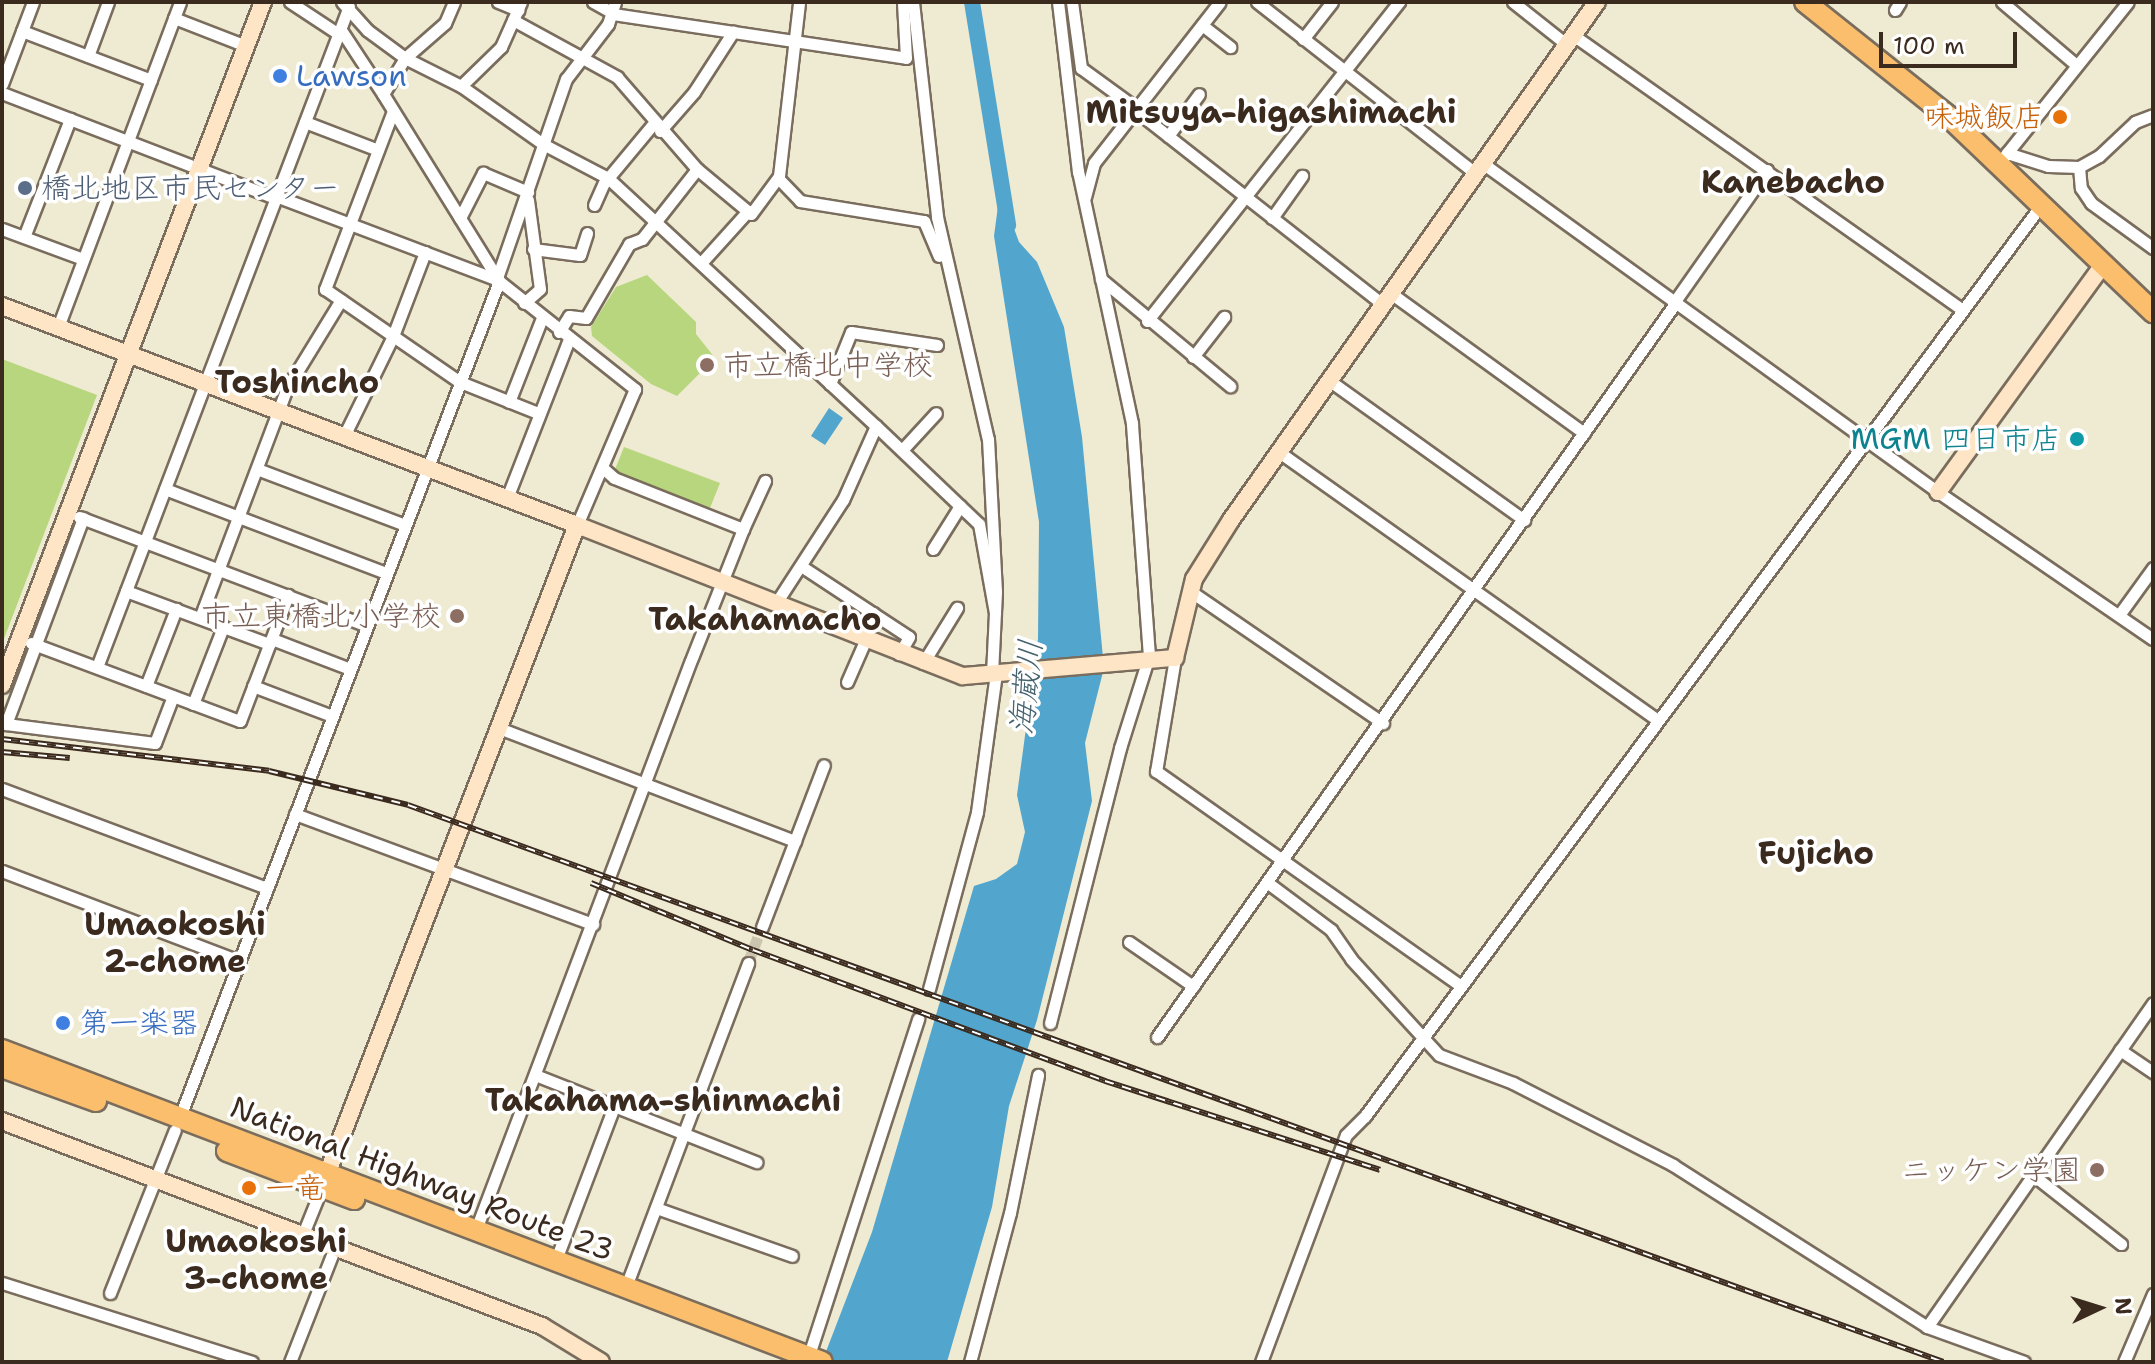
<!DOCTYPE html>
<html>
<head>
<meta charset="utf-8">
<style>
  body { margin:0 }
  #map { position:relative; width:2155px; height:1364px; overflow:hidden; background:#efead2; font-family:"Shantell Sans","Klee One",sans-serif }
  div>[style] { position:absolute }
  [style*='--x'] { left:calc(var(--x)*1px); top:calc(var(--y)*1px); width:calc(var(--w)*1px); rotate:calc(var(--a)*1deg) }
  .green>* { inset:0; background:#b8d67d }
  .water>* { inset:0; background:#52a6cd }
  .river>* { height:16px; margin:-8px; padding:0 8px; transform-origin:8px; border-radius:8px; background:#52a6cd }
  .street-tunnel>* { height:11px; margin-top:-5.5px; transform-origin:0; background:repeating-linear-gradient(90deg,#cbc4ae 0 11px,transparent 0 16.5px) }
  .roads { filter:drop-shadow(2px 0 #7a6d5d) drop-shadow(-2px 0 #7a6d5d) drop-shadow(0 2px #7a6d5d) drop-shadow(0 -2px #7a6d5d) }
  .street>* { height:11px; margin:-5.5px; padding:0 5.5px; transform-origin:5.5px; border-radius:5.5px; background:#fff }
  .secondary>* { height:16px; margin:-8px; padding:0 8px; transform-origin:8px; border-radius:8px; background:#fde5c5 }
  .highway>* { height:20px; margin:-10px; padding:0 10px; transform-origin:10px; border-radius:10px; background:#fabe6d }
  .rail>* { height:6px; margin-top:-3px; transform-origin:0; background:repeating-linear-gradient(90deg,#fff 0 9px,#3b2a1e 0 18px); box-sizing:border-box; border-block:2px solid #3b2a1e }
  .dots>* { width:22px; height:22px; translate:-50% -50%; box-sizing:border-box; border:4px solid #fff; border-radius:50% }
  span { translate:-50% -50%; white-space:nowrap; text-align:center; line-height:1.15; -webkit-text-stroke:7px #fff; paint-order:stroke }
  .shop-label { font-size:30px; color:#366cbe }
  .left { translate:0 -50%; text-align:left }
  .food-label { font-size:30px; color:#c56008 }
  .right { translate:-100% -50%; text-align:right }
  .service-label { font-size:30px; color:#4e5e75 }
  .education-label { font-size:30px; color:#785e54 }
  .culture-label { font-size:30px; color:#0d838f }
  .street-label { font-size:30px; color:#3b2a1e }
  .neighbourhood-label { font-size:32px; color:#3b2a1e; font-weight:700 }
  .water-label { font-size:32px; color:#45626d; font-style:italic }
  .frame { position:absolute; inset:0; border:4px solid #3b2a1e; pointer-events:none }
  .north { position:absolute; left:2059px; top:1268px; width:80px; height:80px; -webkit-text-stroke:6px #fff; paint-order:stroke; rotate:86deg; font-size:22px; font-weight:700; line-height:32px; text-align:center; color:#3b2a1e }
  .north::after { content:''; display:block; margin:auto; width:28px; height:36px; background:#3b2a1e; clip-path:polygon(50% 0,100% 100%,50% 72%,0 100%) }
  .scale { position:absolute; left:1879px; top:32px; width:138px; height:36px; box-sizing:border-box; border:4px solid #3b2a1e; border-top:0; padding-left:10px; font-size:24px; line-height:28px; white-space:nowrap; color:#3b2a1e; -webkit-text-stroke:6px #fff; paint-order:stroke }
</style>
</head>
<body>
<div id="map">
  <div class="green">
    <i style="clip-path:polygon(647px 275px,696px 322px,696px 334px,715px 358px,677px 396px,651px 384px,592px 336px,591px 327px,616px 287px)"></i>
    <i style="clip-path:polygon(2px 359px,97px 395px,2px 644px)"></i>
    <i style="clip-path:polygon(624px 447px,720px 483px,710px 508px,614px 472px)"></i>
  </div>
  <div class="water">
    <i style="clip-path:polygon(1000px 191px,1019px 242px,1037px 262px,1064px 327px,1082px 437px,1104px 668px,1085px 743px,1092px 801px,1037px 1020px,1009px 1106px,992px 1207px,947px 1362px,822px 1362px,872px 1232px,974px 886px,996px 879px,1017px 864px,1025px 832px,1017px 795px,1038px 639px,1039px 522px,994px 236px)"></i>
    <i style="clip-path:polygon(829px 408px,843px 418px,825px 445px,811px 436px)"></i>
  </div>
  <div class="river">
    <i style="--x:972;--y:2;--w:226;--a:80.8"></i>
  </div>
  <div class="street-tunnel">
    <i style="--x:748;--y:963;--w:39;--a:-69"></i>
  </div>
  <div class="roads">
    <div class="street">
      <i style="--x:290;--y:2;--w:60;--a:33.4"></i>
      <i style="--x:342;--y:2;--w:38;--a:48"></i>
      <i style="--x:367;--y:30;--w:47;--a:36.4"></i>
      <i style="--x:405;--y:58;--w:63;--a:26.6"></i>
      <i style="--x:461;--y:86;--w:100;--a:35.3"></i>
      <i style="--x:543;--y:144;--w:73;--a:27.6"></i>
      <i style="--x:608;--y:178;--w:365;--a:42.8"></i>
      <i style="--x:876;--y:426;--w:142;--a:43.6"></i>
      <i style="--x:979;--y:524;--w:90;--a:79.8"></i>
      <i style="--x:454;--y:2;--w:23;--a:113"></i>
      <i style="--x:445;--y:23;--w:53;--a:138.8"></i>
      <i style="--x:405;--y:58;--w:42;--a:121.4"></i>
      <i style="--x:383;--y:94;--w:220;--a:58.2"></i>
      <i style="--x:499;--y:281;--w:174;--a:38.5"></i>
      <i style="--x:635;--y:389;--w:148;--a:113.1"></i>
      <i style="--x:498;--y:2;--w:22;--a:22"></i>
      <i style="--x:593;--y:2;--w:23;--a:29"></i>
      <i style="--x:913;--y:2;--w:216;--a:83.6"></i>
      <i style="--x:937;--y:217;--w:228;--a:77.1"></i>
      <i style="--x:988;--y:439;--w:153;--a:87"></i>
      <i style="--x:996;--y:592;--w:82;--a:92.8"></i>
      <i style="--x:1072;--y:2;--w:67;--a:82.2"></i>
      <i style="--x:1081;--y:68;--w:68;--a:36"></i>
      <i style="--x:1257;--y:2;--w:276;--a:38.1"></i>
      <i style="--x:1513;--y:2;--w:68;--a:38.4"></i>
      <i style="--x:2002;--y:2;--w:96;--a:40.3"></i>
      <i style="--x:1895;--y:10;--w:9;--a:-58"></i>
      <i style="--x:613;--y:14;--w:296;--a:8.5"></i>
      <i style="--x:906;--y:58;--w:56;--a:-93.1"></i>
      <i style="--x:174;--y:18;--w:77;--a:21.3"></i>
      <i style="--x:513;--y:20;--w:119;--a:28.7"></i>
      <i style="--x:617;--y:77;--w:122;--a:49"></i>
      <i style="--x:697;--y:169;--w:70;--a:39.8"></i>
      <i style="--x:751;--y:214;--w:47;--a:-53.6"></i>
      <i style="--x:779;--y:176;--w:175;--a:-83.4"></i>
      <i style="--x:1202;--y:25;--w:36;--a:38"></i>
      <i style="--x:341;--y:30;--w:77;--a:56.7"></i>
      <i style="--x:22;--y:31;--w:138;--a:20.8"></i>
      <i style="--x:1573;--y:35;--w:476;--a:35.2"></i>
      <i style="--x:1303;--y:39;--w:47;--a:-51.9"></i>
      <i style="--x:88;--y:56;--w:58;--a:-69.7"></i>
      <i style="--x:2;--y:84;--w:88;--a:-69.3"></i>
      <i style="--x:461;--y:86;--w:56;--a:-44.3"></i>
      <i style="--x:501;--y:47;--w:49;--a:-66"></i>
      <i style="--x:2;--y:93;--w:293;--a:21"></i>
      <i style="--x:1135;--y:110;--w:316;--a:38.1"></i>
      <i style="--x:393;--y:111;--w:191;--a:110.9"></i>
      <i style="--x:325;--y:289;--w:164;--a:34.6"></i>
      <i style="--x:460;--y:382;--w:84;--a:21.7"></i>
      <i style="--x:305;--y:122;--w:78;--a:21"></i>
      <i style="--x:660;--y:131;--w:52;--a:-48.9"></i>
      <i style="--x:694;--y:92;--w:72;--a:-57"></i>
      <i style="--x:1168;--y:136;--w:52;--a:-53.6"></i>
      <i style="--x:2007;--y:153;--w:193;--a:-51.3"></i>
      <i style="--x:2004;--y:157;--w:5;--a:-53"></i>
      <i style="--x:2007;--y:153;--w:43;--a:17.6"></i>
      <i style="--x:2048;--y:166;--w:31;--a:2"></i>
      <i style="--x:2079;--y:167;--w:23;--a:-29"></i>
      <i style="--x:2099;--y:156;--w:50;--a:-43.4"></i>
      <i style="--x:2135;--y:122;--w:19;--a:-21"></i>
      <i style="--x:1481;--y:162;--w:564;--a:35.83"></i>
      <i style="--x:1938;--y:492;--w:260;--a:34.4"></i>
      <i style="--x:2079;--y:167;--w:21;--a:85"></i>
      <i style="--x:2081;--y:188;--w:18;--a:56"></i>
      <i style="--x:2091;--y:203;--w:77;--a:36"></i>
      <i style="--x:778;--y:178;--w:32;--a:46"></i>
      <i style="--x:800;--y:201;--w:126;--a:9.2"></i>
      <i style="--x:924;--y:221;--w:38;--a:67"></i>
      <i style="--x:276;--y:196;--w:237;--a:20.7"></i>
      <i style="--x:1085;--y:197;--w:35;--a:-75"></i>
      <i style="--x:1094;--y:163;--w:204;--a:-52"></i>
      <i style="--x:594;--y:205;--w:24;--a:-66"></i>
      <i style="--x:604;--y:183;--w:78;--a:-50.2"></i>
      <i style="--x:460;--y:218;--w:51;--a:-62.9"></i>
      <i style="--x:483;--y:173;--w:49;--a:22.9"></i>
      <i style="--x:1272;--y:218;--w:52;--a:-54.5"></i>
      <i style="--x:2;--y:229;--w:86;--a:20.3"></i>
      <i style="--x:24;--y:237;--w:127;--a:-68.7"></i>
      <i style="--x:533;--y:249;--w:47;--a:7.3"></i>
      <i style="--x:580;--y:255;--w:23;--a:-72"></i>
      <i style="--x:701;--y:263;--w:70;--a:-47.9"></i>
      <i style="--x:497;--y:278;--w:211;--a:-70.9"></i>
      <i style="--x:566;--y:79;--w:69;--a:-52.6"></i>
      <i style="--x:608;--y:24;--w:23;--a:-72"></i>
      <i style="--x:1101;--y:279;--w:168;--a:39.7"></i>
      <i style="--x:1392;--y:294;--w:237;--a:35.9"></i>
      <i style="--x:1675;--y:301;--w:160;--a:-54.9"></i>
      <i style="--x:524;--y:303;--w:21;--a:-41"></i>
      <i style="--x:540;--y:289;--w:90;--a:-97.7"></i>
      <i style="--x:1147;--y:321;--w:407;--a:-51.7"></i>
      <i style="--x:58;--y:327;--w:347;--a:-69.4"></i>
      <i style="--x:559;--y:332;--w:19;--a:-58"></i>
      <i style="--x:569;--y:316;--w:17;--a:7"></i>
      <i style="--x:586;--y:318;--w:86;--a:-59.8"></i>
      <i style="--x:629;--y:244;--w:14;--a:-21"></i>
      <i style="--x:642;--y:239;--w:89;--a:-51.8"></i>
      <i style="--x:1193;--y:357;--w:51;--a:-52.2"></i>
      <i style="--x:1330;--y:381;--w:239;--a:35.6"></i>
      <i style="--x:830;--y:384;--w:56;--a:-68"></i>
      <i style="--x:851;--y:332;--w:87;--a:8.6"></i>
      <i style="--x:509;--y:402;--w:90;--a:-68.6"></i>
      <i style="--x:344;--y:436;--w:111;--a:-63.9"></i>
      <i style="--x:393;--y:336;--w:90;--a:-69.1"></i>
      <i style="--x:902;--y:450;--w:50;--a:-47.4"></i>
      <i style="--x:1279;--y:452;--w:463;--a:35.3"></i>
      <i style="--x:257;--y:469;--w:158;--a:20.7"></i>
      <i style="--x:604;--y:469;--w:13;--a:42"></i>
      <i style="--x:614;--y:478;--w:139;--a:21.6"></i>
      <i style="--x:743;--y:529;--w:139;--a:111.6"></i>
      <i style="--x:165;--y:489;--w:236;--a:20.8"></i>
      <i style="--x:507;--y:498;--w:171;--a:-68.7"></i>
      <i style="--x:79;--y:517;--w:308;--a:20.7"></i>
      <i style="--x:83;--y:518;--w:220;--a:110.5"></i>
      <i style="--x:6;--y:724;--w:150;--a:7.3"></i>
      <i style="--x:155;--y:743;--w:50;--a:-69"></i>
      <i style="--x:743;--y:529;--w:53;--a:-65.4"></i>
      <i style="--x:933;--y:549;--w:51;--a:-57.9"></i>
      <i style="--x:801;--y:566;--w:129;--a:33.3"></i>
      <i style="--x:909;--y:637;--w:20;--a:120"></i>
      <i style="--x:126;--y:591;--w:153;--a:20.3"></i>
      <i style="--x:1190;--y:591;--w:234;--a:34.4"></i>
      <i style="--x:776;--y:603;--w:123;--a:-57"></i>
      <i style="--x:843;--y:500;--w:81;--a:-66"></i>
      <i style="--x:2119;--y:615;--w:58;--a:-54.1"></i>
      <i style="--x:200;--y:618;--w:246;--a:-69.3"></i>
      <i style="--x:287;--y:388;--w:103;--a:-58.5"></i>
      <i style="--x:857;--y:637;--w:29;--a:-56"></i>
      <i style="--x:272;--y:639;--w:84;--a:21"></i>
      <i style="--x:31;--y:643;--w:223;--a:20.5"></i>
      <i style="--x:240;--y:721;--w:135;--a:-69.1"></i>
      <i style="--x:1175;--y:658;--w:115;--a:99.5"></i>
      <i style="--x:1156;--y:771;--w:371;--a:35.2"></i>
      <i style="--x:923;--y:663;--w:65;--a:-58.3"></i>
      <i style="--x:97;--y:667;--w:707;--a:-69.13"></i>
      <i style="--x:847;--y:682;--w:45;--a:-66.3"></i>
      <i style="--x:146;--y:686;--w:83;--a:-68.7"></i>
      <i style="--x:253;--y:686;--w:85;--a:20.8"></i>
      <i style="--x:193;--y:704;--w:83;--a:-68.7"></i>
      <i style="--x:499;--y:728;--w:317;--a:20.9"></i>
      <i style="--x:2;--y:789;--w:283;--a:20.5"></i>
      <i style="--x:295;--y:814;--w:318;--a:20.3"></i>
      <i style="--x:2;--y:871;--w:254;--a:20.8"></i>
      <i style="--x:1268;--y:883;--w:79;--a:36.7"></i>
      <i style="--x:1331;--y:930;--w:35;--a:55"></i>
      <i style="--x:1351;--y:959;--w:130;--a:47.5"></i>
      <i style="--x:1439;--y:1055;--w:79;--a:20.7"></i>
      <i style="--x:1513;--y:1083;--w:180;--a:27.1"></i>
      <i style="--x:1673;--y:1165;--w:301;--a:32.5"></i>
      <i style="--x:1927;--y:1327;--w:103;--a:19.8"></i>
      <i style="--x:762;--y:927;--w:173;--a:-69.1"></i>
      <i style="--x:1129;--y:942;--w:78;--a:34.5"></i>
      <i style="--x:929;--y:989;--w:183;--a:-74.8"></i>
      <i style="--x:977;--y:812;--w:140;--a:-82.2"></i>
      <i style="--x:1050;--y:1023;--w:284;--a:-75.7"></i>
      <i style="--x:1120;--y:748;--w:96;--a:-72.5"></i>
      <i style="--x:1149;--y:656;--w:234;--a:-94.2"></i>
      <i style="--x:1132;--y:423;--w:257;--a:-102.1"></i>
      <i style="--x:1078;--y:172;--w:171;--a:-96.7"></i>
      <i style="--x:1157;--y:1037;--w:900;--a:-54.77"></i>
      <i style="--x:2120;--y:1050;--w:40;--a:34"></i>
      <i style="--x:535;--y:1075;--w:238;--a:21.5"></i>
      <i style="--x:179;--y:1119;--w:897;--a:-69.1"></i>
      <i style="--x:2033;--y:1175;--w:112;--a:38.1"></i>
      <i style="--x:656;--y:1208;--w:144;--a:19.4"></i>
      <i style="--x:475;--y:1232;--w:611;--a:-69.31"></i>
      <i style="--x:303;--y:1234;--w:51;--a:-68"></i>
      <i style="--x:555;--y:1262;--w:166;--a:-69.2"></i>
      <i style="--x:628;--y:1281;--w:340;--a:-69.3"></i>
      <i style="--x:2;--y:1283;--w:262;--a:17.5"></i>
      <i style="--x:110;--y:1293;--w:175;--a:-68.3"></i>
      <i style="--x:1927;--y:1327;--w:395;--a:-55.1"></i>
      <i style="--x:807;--y:1361;--w:360;--a:-72"></i>
      <i style="--x:290;--y:1362;--w:123;--a:-68.6"></i>
      <i style="--x:970;--y:1362;--w:154;--a:-75"></i>
      <i style="--x:1010;--y:1213;--w:141;--a:-78.5"></i>
      <i style="--x:1261;--y:1362;--w:242;--a:-69.5"></i>
      <i style="--x:1346;--y:1135;--w:27;--a:-45"></i>
      <i style="--x:1365;--y:1116;--w:1134;--a:-53.42"></i>
      <i style="--x:2124;--y:1362;--w:74;--a:-66.9"></i>
    </div>
    <div class="secondary">
      <i style="--x:2;--y:306;--w:615;--a:20.85"></i>
      <i style="--x:577;--y:525;--w:704;--a:111.06"></i>
      <i style="--x:1938;--y:492;--w:279;--a:-54"></i>
      <i style="--x:577;--y:525;--w:414;--a:21.4"></i>
      <i style="--x:963;--y:676;--w:213;--a:-4.9"></i>
      <i style="--x:1175;--y:658;--w:81;--a:-76.5"></i>
      <i style="--x:1194;--y:579;--w:70;--a:-57.9"></i>
      <i style="--x:1231;--y:520;--w:634;--a:-54.76"></i>
      <i style="--x:2;--y:685;--w:731;--a:-69.09"></i>
      <i style="--x:2;--y:1121;--w:578;--a:20.79"></i>
      <i style="--x:542;--y:1326;--w:69;--a:31.4"></i>
    </div>
    <div class="highway">
      <i style="--x:1805;--y:2;--w:183;--a:38.6"></i>
      <i style="--x:1948;--y:116;--w:284;--a:43.7"></i>
      <i style="--x:2;--y:1050;--w:877;--a:20.83"></i>
      <i style="--x:2;--y:1067;--w:100;--a:19.9"></i>
      <i style="--x:227;--y:1151;--w:136;--a:20.7"></i>
    </div>
  </div>
  <div class="rail">
    <i style="--x:2;--y:739;--w:269;--a:6.8"></i>
    <i style="--x:269;--y:771;--w:143;--a:13.7"></i>
    <i style="--x:408;--y:805;--w:1633;--a:19.94"></i>
    <i style="--x:2;--y:752;--w:68;--a:5"></i>
    <i style="--x:591;--y:883;--w:175;--a:22.5"></i>
    <i style="--x:753;--y:950;--w:376;--a:20.4"></i>
    <i style="--x:1105;--y:1081;--w:289;--a:17.9"></i>
  </div>
  <div class="dots">
    <i style="left:280px;top:76px;background:#3f7fe0"></i>
    <i style="left:2060px;top:117px;background:#e8710a"></i>
    <i style="left:25px;top:188px;background:#5c6f8a"></i>
    <i style="left:707px;top:365px;background:#8d6e63"></i>
    <i style="left:2077px;top:439px;background:#0f9aa8"></i>
    <i style="left:457px;top:616px;background:#8d6e63"></i>
    <i style="left:63px;top:1023px;background:#3f7fe0"></i>
    <i style="left:2097px;top:1170px;background:#8d6e63"></i>
    <i style="left:249px;top:1188px;background:#e8710a"></i>
  </div>
  <div class="shop-label">
    <span class="left" style="left:296px;top:76px">Lawson</span>
    <span class="left" style="left:79px;top:1023px">第一楽器</span>
  </div>
  <div class="food-label">
    <span class="right" style="left:2044px;top:117px">味城飯店</span>
    <span class="left" style="left:265px;top:1188px">一竜</span>
  </div>
  <div class="service-label">
    <span class="left" style="left:41px;top:188px">橋北地区市民センター</span>
  </div>
  <div class="education-label">
    <span class="left" style="left:723px;top:365px">市立橋北中学校</span>
    <span class="right" style="left:441px;top:616px">市立東橋北小学校</span>
    <span class="right" style="left:2081px;top:1170px">ニッケン学園</span>
  </div>
  <div class="culture-label">
    <span class="right" style="left:2061px;top:439px">MGM 四日市店</span>
  </div>
  <div class="street-label">
    <span style="left:422px;top:1179px;rotate:21deg">National Highway Route 23</span>
  </div>
  <div class="neighbourhood-label">
    <span style="left:1271px;top:112px">Mitsuya-higashimachi</span>
    <span style="left:1793px;top:182px">Kanebacho</span>
    <span style="left:297px;top:382px">Toshincho</span>
    <span style="left:765px;top:619px">Takahamacho</span>
    <span style="left:1816px;top:853px">Fujicho</span>
    <span style="left:175px;top:943px">Umaokoshi<br>2-chome</span>
    <span style="left:663px;top:1100px">Takahama-shinmachi</span>
    <span style="left:256px;top:1260px">Umaokoshi<br>3-chome</span>
  </div>
  <div class="water-label">
    <span style="left:1026px;top:687px;rotate:-84deg">海蔵川</span>
  </div>
  <div class="frame"></div>
  <div class="north">N</div>
  <div class="scale">100 m</div>
</div>
</body>
</html>
